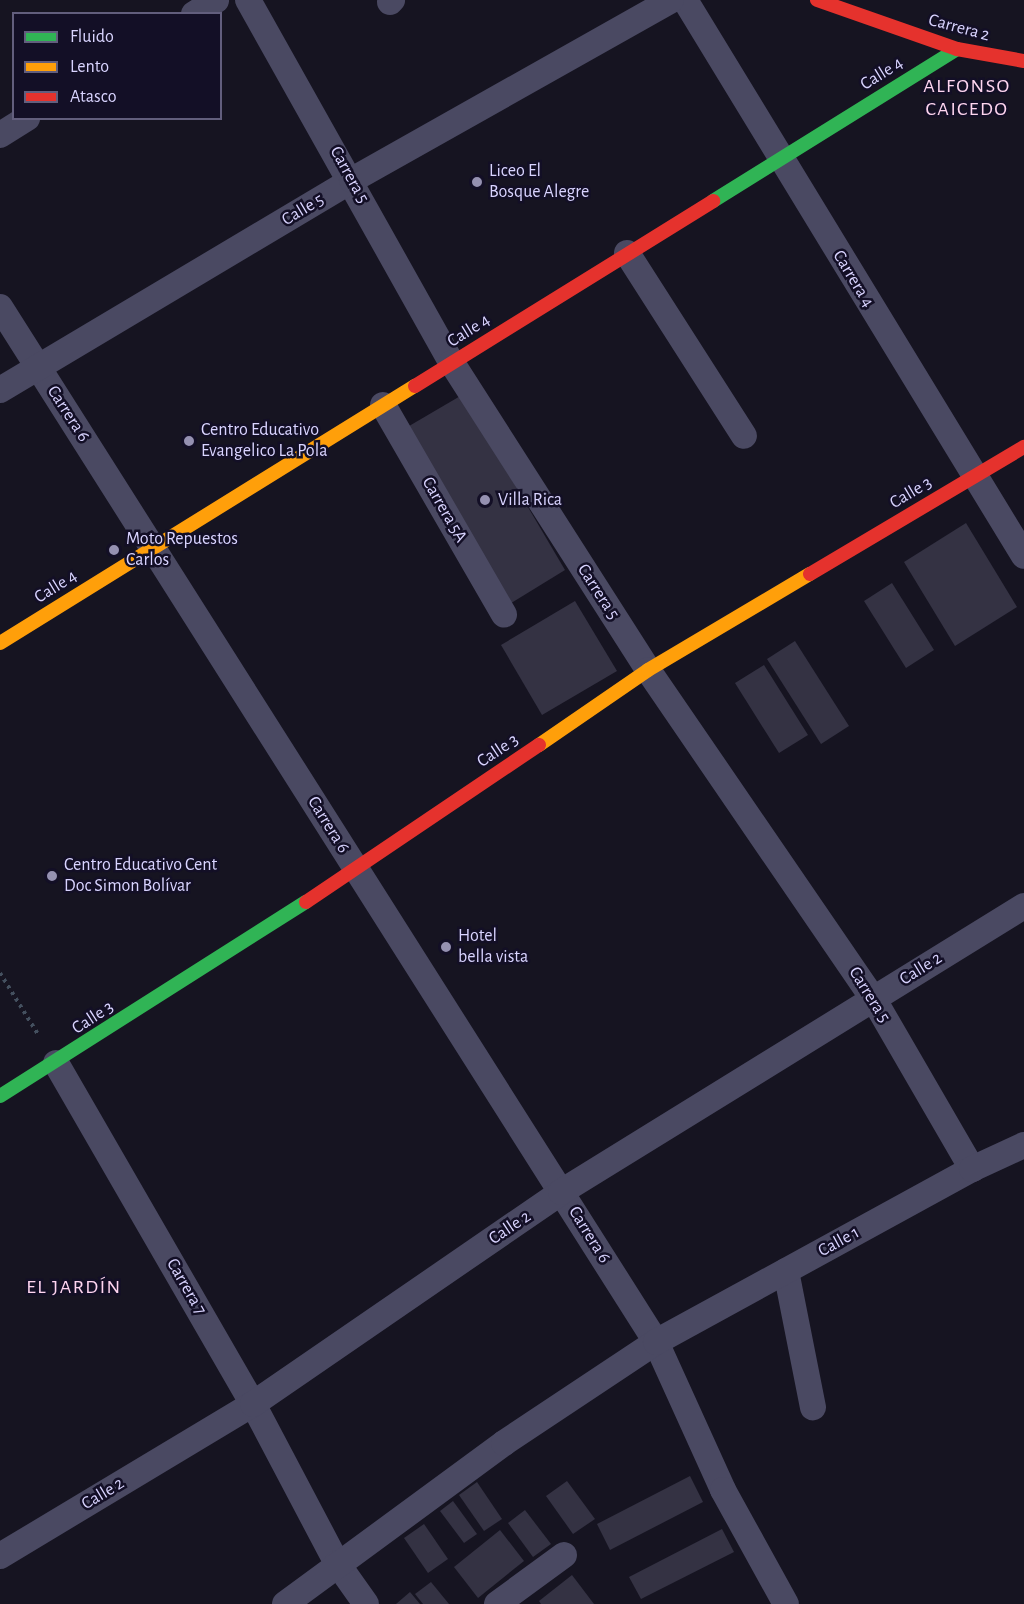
<!DOCTYPE html>
<html>
<head>
<meta charset="utf-8">
<style>
  body { margin:0 }
  #map { position:relative; width:1024px; height:1604px; overflow:hidden; background:#161421; font-family:"Alegreya Sans",sans-serif }
  div>[style] { position:absolute }
  [style*='--x'] { left:calc(var(--x)*1px); top:calc(var(--y)*1px); width:calc(var(--w)*1px); rotate:calc(var(--a)*1deg) }
  .building>* { inset:0; background:#343243 }
  .path>* { height:4px; margin-top:-2px; transform-origin:0; background:repeating-linear-gradient(90deg,#44505f 0 3px,transparent 0 7.5px) }
  .street>* { height:26px; margin:-13px; padding:0 13px; transform-origin:13px; border-radius:13px; background:#4a4962 }
  .fast>* { height:14px; margin:-7px; padding:0 7px; transform-origin:7px; border-radius:7px; background:#30b455 }
  .slow>* { height:14px; margin:-7px; padding:0 7px; transform-origin:7px; border-radius:7px; background:#ff9f0a }
  .jam>* { height:14px; margin:-7px; padding:0 7px; transform-origin:7px; border-radius:7px; background:#e5322d }
  .dots>* { width:16px; height:16px; translate:-50% -50%; box-sizing:border-box; border:3px solid #130f26; border-radius:50% }
  span { translate:-50% -50%; white-space:nowrap; text-align:center; line-height:1.15; -webkit-text-stroke:5px #130f26; paint-order:stroke }
  .street-label { font-size:18px; color:#d9d4ff }
  .poi-label { font-size:18px; color:#d9d4ff }
  .left { translate:0 -50%; text-align:left }
  .neighbourhood-label { font-size:20px; color:#ffd6f0; letter-spacing:1.5px }
  .legend { position:absolute; left:12px; top:12px; width:210px; height:108px; box-sizing:border-box; background:#130f26; border:2px solid #625e7d; margin:0; padding:8px 10px; list-style:none; font-size:18px; color:#d9d4ff }
  .legend li { display:flex; align-items:center; gap:12px; height:30px }
  .legend b { width:30px; border:2px solid #625e7d }
</style>
</head>
<body>
<div id="map">
  <div class="building">
    <i style="clip-path:polygon(462px 395px,565px 570px,508px 605px,404px 429px)"></i>
    <i style="clip-path:polygon(966px 523px,1017px 607px,955px 646px,904px 562px)"></i>
    <i style="clip-path:polygon(892px 583px,934px 650px,906px 668px,864px 601px)"></i>
    <i style="clip-path:polygon(575px 601px,617px 671px,542px 715px,501px 645px)"></i>
    <i style="clip-path:polygon(795px 641px,849px 726px,821px 744px,767px 659px)"></i>
    <i style="clip-path:polygon(764px 665px,808px 735px,779px 753px,735px 683px)"></i>
    <i style="clip-path:polygon(690px 1476px,703px 1502px,610px 1550px,597px 1524px)"></i>
    <i style="clip-path:polygon(567px 1481px,595px 1519px,573px 1534px,546px 1496px)"></i>
    <i style="clip-path:polygon(477px 1482px,502px 1519px,484px 1531px,459px 1495px)"></i>
    <i style="clip-path:polygon(453px 1501px,477px 1534px,464px 1543px,440px 1511px)"></i>
    <i style="clip-path:polygon(525px 1510px,551px 1544px,533px 1557px,508px 1523px)"></i>
    <i style="clip-path:polygon(424px 1524px,448px 1559px,428px 1573px,404px 1538px)"></i>
    <i style="clip-path:polygon(722px 1529px,734px 1552px,641px 1599px,629px 1577px)"></i>
    <i style="clip-path:polygon(500px 1530px,524px 1561px,478px 1598px,454px 1567px)"></i>
    <i style="clip-path:polygon(572px 1575px,594px 1604px,541px 1604px,539px 1601px)"></i>
    <i style="clip-path:polygon(431px 1582px,449px 1604px,423px 1604px,415px 1594px)"></i>
    <i style="clip-path:polygon(410px 1592px,420px 1604px,396px 1604px)"></i>
  </div>
  <div class="path">
    <i style="--x:0;--y:973;--w:74;--a:58.2"></i>
  </div>
  <div class="street">
    <i style="--x:248;--y:0;--w:416;--a:60.7"></i>
    <i style="--x:452;--y:363;--w:364;--a:57.4"></i>
    <i style="--x:648;--y:670;--w:398;--a:55.6"></i>
    <i style="--x:873;--y:998;--w:198;--a:59.9"></i>
    <i style="--x:685;--y:0;--w:651;--a:58.63"></i>
    <i style="--x:390;--y:2;--w:3;--a:-45"></i>
    <i style="--x:194;--y:14;--w:26;--a:-32"></i>
    <i style="--x:0;--y:135;--w:32;--a:-32"></i>
    <i style="--x:627;--y:253;--w:217;--a:57.4"></i>
    <i style="--x:0;--y:307;--w:1225;--a:57.63"></i>
    <i style="--x:656;--y:1342;--w:162;--a:65.6"></i>
    <i style="--x:723;--y:1490;--w:130;--a:61.1"></i>
    <i style="--x:0;--y:390;--w:410;--a:-30.8"></i>
    <i style="--x:352;--y:180;--w:366;--a:-29.4"></i>
    <i style="--x:383;--y:405;--w:242;--a:60"></i>
    <i style="--x:56;--y:1063;--w:394;--a:60"></i>
    <i style="--x:253;--y:1404;--w:180;--a:62.2"></i>
    <i style="--x:337;--y:1563;--w:50;--a:54.7"></i>
    <i style="--x:786;--y:1271;--w:139;--a:78.8"></i>
    <i style="--x:0;--y:1556;--w:295;--a:-31"></i>
    <i style="--x:253;--y:1404;--w:374;--a:-34.5"></i>
    <i style="--x:561;--y:1192;--w:544;--a:-31.7"></i>
    <i style="--x:285;--y:1604;--w:272;--a:-36.3"></i>
    <i style="--x:504;--y:1443;--w:182;--a:-33.6"></i>
    <i style="--x:656;--y:1342;--w:360;--a:-28.7"></i>
    <i style="--x:972;--y:1169;--w:57;--a:-24.8"></i>
    <i style="--x:497;--y:1604;--w:83;--a:-36.2"></i>
  </div>
  <div class="fast">
    <i style="--x:713;--y:201;--w:287;--a:-31.9"></i>
    <i style="--x:0;--y:1096;--w:362;--a:-32.4"></i>
  </div>
  <div class="slow">
    <i style="--x:0;--y:643;--w:488;--a:-31.8"></i>
    <i style="--x:539;--y:745;--w:132;--a:-34.5"></i>
    <i style="--x:648;--y:670;--w:188;--a:-30.7"></i>
  </div>
  <div class="jam">
    <i style="--x:817;--y:0;--w:148;--a:19.3"></i>
    <i style="--x:957;--y:49;--w:68;--a:10.2"></i>
    <i style="--x:415;--y:386;--w:351;--a:-31.8"></i>
    <i style="--x:810;--y:574;--w:249;--a:-30.7"></i>
    <i style="--x:306;--y:902;--w:281;--a:-34"></i>
  </div>
  <div class="dots">
    <i style="left:477px;top:182px;background:#9591b1"></i>
    <i style="left:189px;top:441px;background:#9591b1"></i>
    <i style="left:485px;top:500px;background:#9591b1"></i>
    <i style="left:114px;top:550px;background:#9591b1"></i>
    <i style="left:52px;top:876px;background:#9591b1"></i>
    <i style="left:446px;top:947px;background:#9591b1"></i>
  </div>
  <div class="street-label">
    <span style="left:959px;top:28px;rotate:15deg">Carrera 2</span>
    <span style="left:882px;top:74px;rotate:-32deg">Calle 4</span>
    <span style="left:349px;top:175px;rotate:61deg">Carrera 5</span>
    <span style="left:303px;top:210px;rotate:-31deg">Calle 5</span>
    <span style="left:853px;top:279px;rotate:59deg">Carrera 4</span>
    <span style="left:469px;top:331px;rotate:-32deg">Calle 4</span>
    <span style="left:68px;top:414px;rotate:57deg">Carrera 6</span>
    <span style="left:911px;top:493px;rotate:-31deg">Calle 3</span>
    <span style="left:444px;top:510px;rotate:60deg">Carrera 5A</span>
    <span style="left:56px;top:587px;rotate:-32deg">Calle 4</span>
    <span style="left:598px;top:592px;rotate:57deg">Carrera 5</span>
    <span style="left:498px;top:751px;rotate:-34deg">Calle 3</span>
    <span style="left:328px;top:825px;rotate:58deg">Carrera 6</span>
    <span style="left:921px;top:969px;rotate:-32deg">Calle 2</span>
    <span style="left:869px;top:995px;rotate:58deg">Carrera 5</span>
    <span style="left:93px;top:1018px;rotate:-33deg">Calle 3</span>
    <span style="left:510px;top:1228px;rotate:-34deg">Calle 2</span>
    <span style="left:589px;top:1235px;rotate:58deg">Carrera 6</span>
    <span style="left:839px;top:1242px;rotate:-29deg">Calle 1</span>
    <span style="left:186px;top:1287px;rotate:60deg">Carrera 7</span>
    <span style="left:103px;top:1494px;rotate:-31deg">Calle 2</span>
  </div>
  <div class="poi-label">
    <span class="left" style="left:489px;top:182px">Liceo El<br>Bosque Alegre</span>
    <span class="left" style="left:201px;top:441px">Centro Educativo<br>Evangelico La Pola</span>
    <span class="left" style="left:498px;top:500px">Villa Rica</span>
    <span class="left" style="left:126px;top:550px">Moto Repuestos<br>Carlos</span>
    <span class="left" style="left:64px;top:876px">Centro Educativo Cent<br>Doc Simon Bolívar</span>
    <span class="left" style="left:458px;top:947px">Hotel<br>bella vista</span>
  </div>
  <div class="neighbourhood-label">
    <span style="left:967px;top:98px">ALFONSO<br>CAICEDO</span>
    <span style="left:74px;top:1287px">EL JARDÍN</span>
  </div>
  <ul class="legend">
  <li><b style="height:8px;background:#30b455"></b>Fluido</li>
  <li><b style="height:8px;background:#ff9f0a"></b>Lento</li>
  <li><b style="height:8px;background:#e5322d"></b>Atasco</li>
  </ul>
</div>
</body>
</html>
